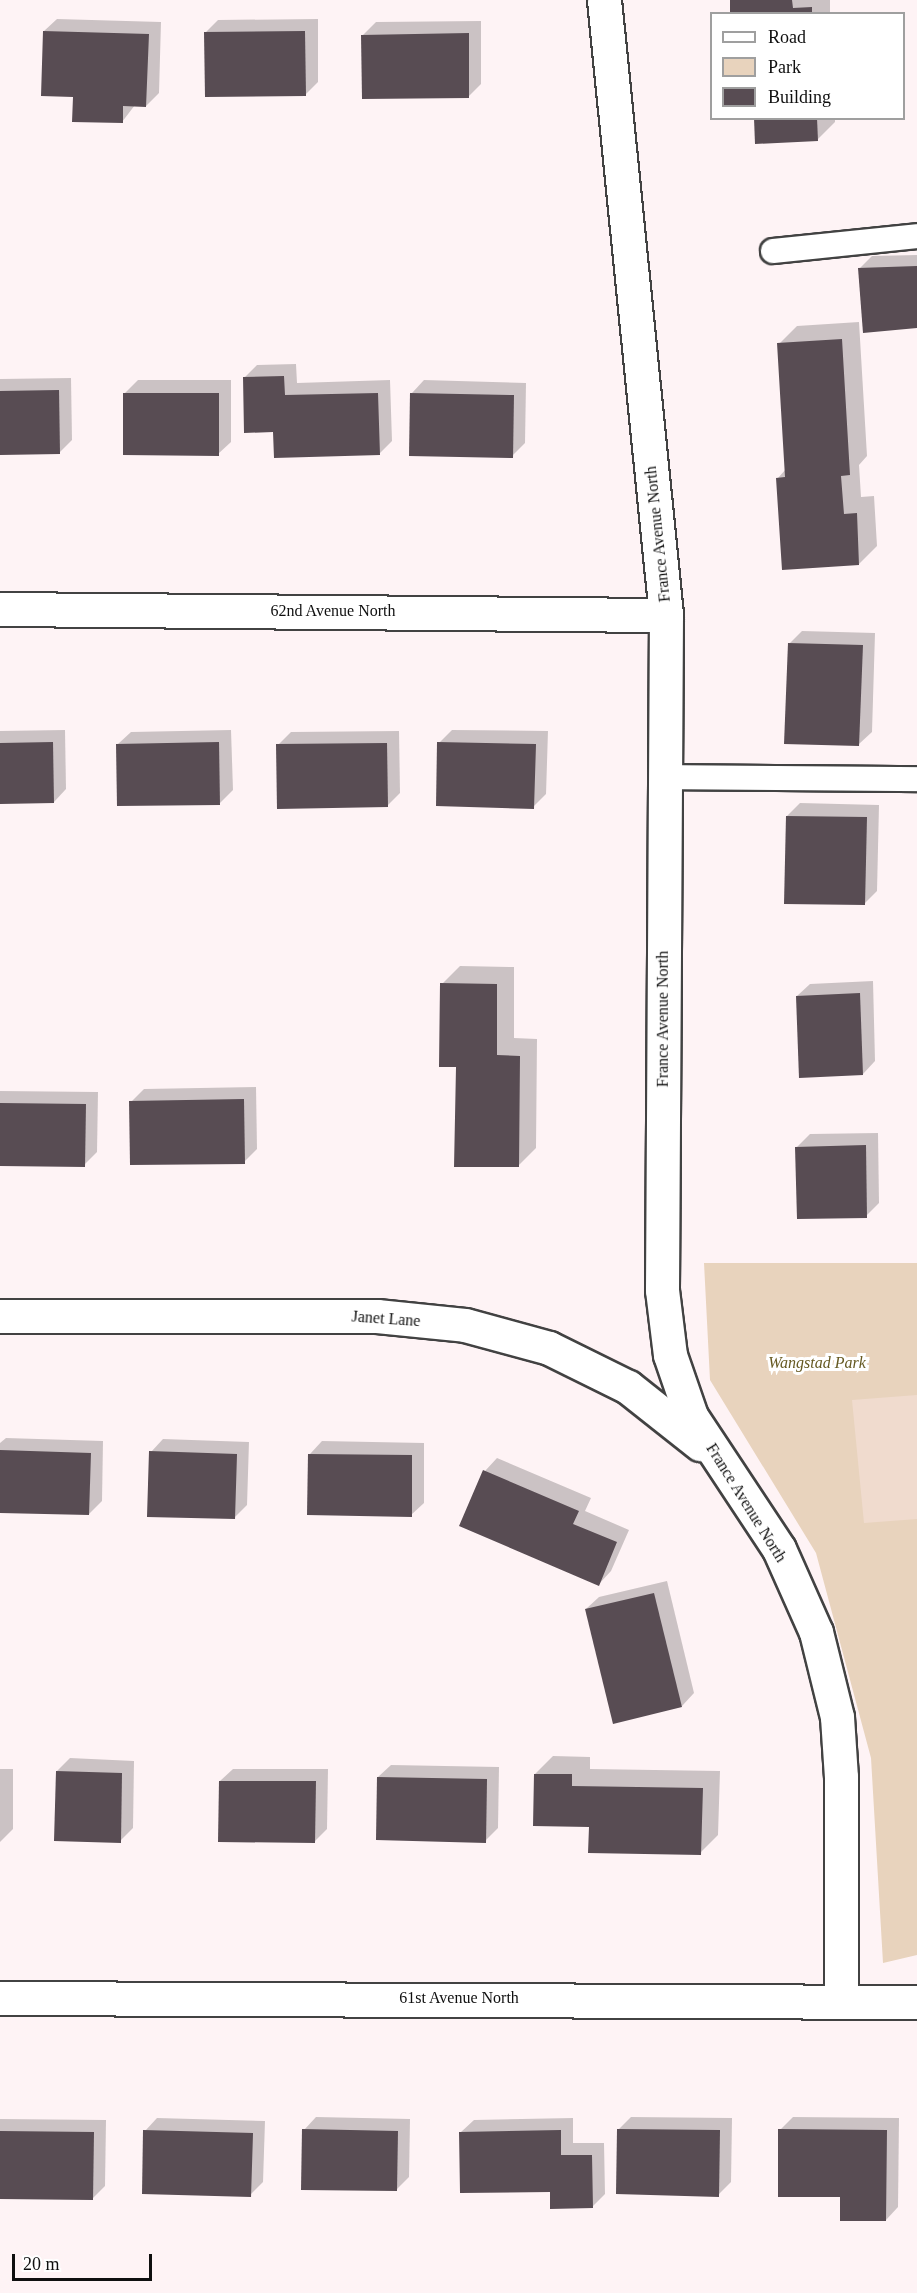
<!DOCTYPE html>
<html>
<head>
<meta charset="utf-8">
<style>
  body { margin:0 }
  #map { position:relative; width:917px; height:2293px; overflow:hidden; background:#fef3f5; font-family:Georgia,serif }
  div>[style] { position:absolute }
  [style*='--x'] { left:calc(var(--x)*1px); top:calc(var(--y)*1px); width:calc(var(--w)*1px); rotate:calc(var(--a)*1deg) }
  .green>* { inset:0; background:#e8d3bd }
  .pitch>* { inset:0; background:#f0dbce }
  .shadow>* { inset:0; background:#0003 }
  .building>* { inset:0; background:#584c53 }
  .roads { filter:drop-shadow(2px 0 #424242) drop-shadow(-2px 0 #424242) drop-shadow(0 2px #424242) drop-shadow(0 -2px #424242) }
  .lane>* { height:24px; margin:-12px; padding:0 12px; transform-origin:12px; border-radius:12px; background:#fff }
  .street>* { height:33px; margin:-16.5px; padding:0 16.5px; transform-origin:16.5px; border-radius:16.5px; background:#fff }
  span { translate:-50% -50%; white-space:nowrap; text-align:center; line-height:1.15; -webkit-text-stroke:6px #fff; paint-order:stroke }
  .street-label { font-size:16px; color:#0f0f0f }
  .park-label { font-size:16px; color:#665921; font-style:italic }
  .legend { position:absolute; left:710px; top:12px; width:195px; height:108px; box-sizing:border-box; background:#fff; border:2px solid #9f9f9f; margin:0; padding:8px 10px; list-style:none; font-size:18px; color:#0f0f0f }
  .legend li { display:flex; align-items:center; gap:12px; height:30px }
  .legend b { width:30px; border:2px solid #9f9f9f }
  .scale { position:absolute; left:12px; top:2254px; width:140px; height:27px; box-sizing:border-box; border:3px solid #0f0f0f; border-top:0; padding-left:8px; font-size:18px; line-height:21px; white-space:nowrap; color:#0f0f0f; -webkit-text-stroke:4px #fff; paint-order:stroke }
</style>
</head>
<body>
<div id="map">
  <div class="green">
    <i style="clip-path:polygon(704px 1263px,917px 1263px,917px 1955px,883px 1963px,871px 1758px,816px 1553px,710px 1380px)"></i>
  </div>
  <div class="pitch">
    <i style="clip-path:polygon(917px 1395px,917px 1519px,864px 1523px,852px 1400px)"></i>
  </div>
  <div class="shadow">
    <i style="clip-path:polygon(731px 0,830px 0,830px 14px,732px 14px)"></i>
    <i style="clip-path:polygon(57px 19px,161px 22px,159px 93px,146px 106px,135px 105px,122px 122px,75px 96px,44px 31px)"></i>
    <i style="clip-path:polygon(318px 19px,318px 82px,305px 95px,205px 33px,218px 20px)"></i>
    <i style="clip-path:polygon(481px 21px,481px 84px,469px 96px,363px 35px,376px 22px)"></i>
    <i style="clip-path:polygon(755px 118px,835px 118px,835px 122px,817px 140px)"></i>
    <i style="clip-path:polygon(917px 255px,917px 327px,859px 269px,872px 256px)"></i>
    <i style="clip-path:polygon(859px 322px,867px 456px,859px 465px,861px 497px,874px 496px,877px 546px,859px 564px,778px 478px,786px 469px,779px 344px,797px 326px)"></i>
    <i style="clip-path:polygon(296px 364px,297px 383px,390px 380px,392px 441px,379px 454px,274px 430px,244px 378px,257px 365px)"></i>
    <i style="clip-path:polygon(71px 378px,72px 440px,59px 453px,0 454px,0 379px)"></i>
    <i style="clip-path:polygon(138px 380px,231px 380px,231px 442px,218px 454px,125px 393px)"></i>
    <i style="clip-path:polygon(424px 380px,526px 383px,525px 443px,512px 456px,412px 393px)"></i>
    <i style="clip-path:polygon(802px 631px,875px 633px,872px 732px,859px 744px,789px 644px)"></i>
    <i style="clip-path:polygon(65px 730px,66px 789px,54px 802px,0 803px,0 731px)"></i>
    <i style="clip-path:polygon(231px 730px,233px 790px,220px 803px,118px 744px,131px 732px)"></i>
    <i style="clip-path:polygon(452px 730px,548px 731px,546px 794px,533px 807px,439px 743px)"></i>
    <i style="clip-path:polygon(399px 731px,400px 793px,387px 806px,278px 745px,291px 732px)"></i>
    <i style="clip-path:polygon(800px 803px,879px 805px,877px 891px,864px 904px,787px 816px)"></i>
    <i style="clip-path:polygon(460px 966px,514px 967px,514px 1038px,537px 1039px,536px 1148px,518px 1166px,457px 1065px,442px 984px)"></i>
    <i style="clip-path:polygon(873px 981px,875px 1061px,863px 1074px,797px 996px,810px 984px)"></i>
    <i style="clip-path:polygon(256px 1087px,257px 1149px,244px 1162px,131px 1102px,144px 1089px)"></i>
    <i style="clip-path:polygon(0 1091px,98px 1092px,97px 1152px,84px 1165px,0 1165px)"></i>
    <i style="clip-path:polygon(878px 1133px,879px 1203px,866px 1216px,797px 1147px,810px 1134px)"></i>
    <i style="clip-path:polygon(6px 1438px,103px 1441px,102px 1501px,89px 1514px,0 1511px,0 1443px)"></i>
    <i style="clip-path:polygon(163px 1439px,249px 1442px,247px 1505px,234px 1518px,151px 1452px)"></i>
    <i style="clip-path:polygon(322px 1441px,424px 1443px,424px 1503px,411px 1515px,310px 1454px)"></i>
    <i style="clip-path:polygon(497px 1458px,591px 1498px,585px 1511px,629px 1530px,611px 1571px,599px 1584px,461px 1525px,485px 1471px)"></i>
    <i style="clip-path:polygon(667px 1581px,694px 1693px,682px 1706px,586px 1609px,599px 1597px)"></i>
    <i style="clip-path:polygon(553px 1756px,590px 1757px,590px 1769px,720px 1771px,718px 1835px,700px 1853px,590px 1826px,535px 1774px)"></i>
    <i style="clip-path:polygon(70px 1758px,134px 1761px,133px 1828px,120px 1841px,57px 1771px)"></i>
    <i style="clip-path:polygon(391px 1765px,499px 1767px,498px 1828px,485px 1841px,378px 1777px)"></i>
    <i style="clip-path:polygon(0 1769px,13px 1769px,13px 1829px,0 1842px)"></i>
    <i style="clip-path:polygon(233px 1769px,328px 1769px,327px 1829px,314px 1842px,220px 1781px)"></i>
    <i style="clip-path:polygon(316px 2117px,410px 2119px,409px 2177px,396px 2190px,304px 2130px)"></i>
    <i style="clip-path:polygon(631px 2117px,732px 2118px,731px 2182px,718px 2195px,619px 2129px)"></i>
    <i style="clip-path:polygon(793px 2117px,899px 2118px,898px 2207px,886px 2220px,780px 2130px)"></i>
    <i style="clip-path:polygon(157px 2118px,265px 2121px,263px 2182px,250px 2195px,145px 2131px)"></i>
    <i style="clip-path:polygon(573px 2118px,573px 2143px,604px 2143px,605px 2194px,592px 2207px,461px 2132px,474px 2120px)"></i>
    <i style="clip-path:polygon(0 2119px,106px 2120px,105px 2186px,93px 2198px,0 2197px)"></i>
  </div>
  <div class="building">
    <i style="clip-path:polygon(730px 0,792px 0,793px 8px,812px 7px,812px 14px,730px 14px)"></i>
    <i style="clip-path:polygon(43px 31px,149px 34px,146px 107px,123px 106px,123px 123px,72px 122px,73px 97px,41px 96px)"></i>
    <i style="clip-path:polygon(305px 31px,306px 96px,205px 97px,204px 32px)"></i>
    <i style="clip-path:polygon(469px 33px,469px 98px,362px 99px,361px 35px)"></i>
    <i style="clip-path:polygon(754px 118px,817px 118px,818px 141px,755px 144px)"></i>
    <i style="clip-path:polygon(917px 266px,917px 328px,863px 333px,858px 268px)"></i>
    <i style="clip-path:polygon(842px 339px,850px 475px,841px 476px,844px 514px,857px 513px,859px 565px,782px 570px,776px 478px,785px 477px,777px 343px)"></i>
    <i style="clip-path:polygon(284px 376px,285px 395px,378px 393px,380px 455px,274px 458px,273px 432px,244px 433px,243px 377px)"></i>
    <i style="clip-path:polygon(59px 390px,60px 454px,0 455px,0 391px)"></i>
    <i style="clip-path:polygon(123px 393px,219px 393px,219px 456px,123px 455px)"></i>
    <i style="clip-path:polygon(410px 393px,514px 395px,513px 458px,409px 456px)"></i>
    <i style="clip-path:polygon(788px 643px,863px 645px,859px 746px,784px 744px)"></i>
    <i style="clip-path:polygon(53px 742px,54px 803px,0 804px,0 743px)"></i>
    <i style="clip-path:polygon(219px 742px,220px 805px,117px 806px,116px 744px)"></i>
    <i style="clip-path:polygon(437px 742px,536px 744px,534px 809px,436px 806px)"></i>
    <i style="clip-path:polygon(387px 743px,388px 807px,277px 809px,276px 744px)"></i>
    <i style="clip-path:polygon(786px 816px,867px 817px,865px 905px,784px 904px)"></i>
    <i style="clip-path:polygon(440px 983px,497px 984px,497px 1055px,520px 1056px,519px 1167px,454px 1167px,456px 1067px,439px 1067px)"></i>
    <i style="clip-path:polygon(860px 993px,863px 1075px,799px 1078px,796px 996px)"></i>
    <i style="clip-path:polygon(244px 1099px,245px 1164px,130px 1165px,129px 1101px)"></i>
    <i style="clip-path:polygon(0 1103px,86px 1104px,85px 1167px,0 1166px)"></i>
    <i style="clip-path:polygon(866px 1145px,867px 1218px,797px 1219px,795px 1147px)"></i>
    <i style="clip-path:polygon(0 1450px,91px 1453px,89px 1515px,0 1513px)"></i>
    <i style="clip-path:polygon(149px 1451px,237px 1454px,235px 1519px,147px 1517px)"></i>
    <i style="clip-path:polygon(308px 1454px,412px 1455px,412px 1517px,307px 1515px)"></i>
    <i style="clip-path:polygon(483px 1470px,579px 1511px,573px 1524px,617px 1542px,599px 1586px,459px 1526px)"></i>
    <i style="clip-path:polygon(654px 1593px,682px 1707px,613px 1724px,585px 1609px)"></i>
    <i style="clip-path:polygon(56px 1771px,122px 1773px,121px 1843px,54px 1841px)"></i>
    <i style="clip-path:polygon(534px 1774px,572px 1774px,572px 1786px,703px 1788px,701px 1855px,588px 1853px,589px 1827px,533px 1826px)"></i>
    <i style="clip-path:polygon(377px 1777px,487px 1779px,486px 1843px,376px 1840px)"></i>
    <i style="clip-path:polygon(219px 1781px,316px 1781px,315px 1843px,218px 1842px)"></i>
    <i style="clip-path:polygon(302px 2129px,398px 2131px,397px 2191px,301px 2190px)"></i>
    <i style="clip-path:polygon(617px 2129px,720px 2130px,719px 2197px,616px 2194px)"></i>
    <i style="clip-path:polygon(778px 2129px,887px 2130px,886px 2221px,840px 2221px,840px 2197px,778px 2197px)"></i>
    <i style="clip-path:polygon(143px 2130px,253px 2133px,251px 2197px,142px 2194px)"></i>
    <i style="clip-path:polygon(561px 2130px,561px 2155px,592px 2155px,593px 2208px,550px 2209px,550px 2192px,460px 2193px,459px 2132px)"></i>
    <i style="clip-path:polygon(0 2131px,94px 2132px,93px 2200px,0 2199px)"></i>
  </div>
  <div class="roads">
    <div class="lane">
      <i style="--x:773;--y:251;--w:145;--a:-5.9"></i>
      <i style="--x:665;--y:777;--w:252;--a:0.5"></i>
    </div>
    <div class="street">
      <i style="--x:604;--y:0;--w:618;--a:84.24"></i>
      <i style="--x:666;--y:615;--w:675;--a:90.34"></i>
      <i style="--x:662;--y:1290;--w:65;--a:83"></i>
      <i style="--x:670;--y:1355;--w:65;--a:71"></i>
      <i style="--x:691;--y:1416;--w:159;--a:56.5"></i>
      <i style="--x:779;--y:1549;--w:91;--a:66"></i>
      <i style="--x:816;--y:1632;--w:88;--a:76.1"></i>
      <i style="--x:837;--y:1717;--w:60;--a:86.2"></i>
      <i style="--x:841;--y:1777;--w:223;--a:90"></i>
      <i style="--x:0;--y:609;--w:666;--a:0.52"></i>
      <i style="--x:0;--y:1316;--w:377;--a:0"></i>
      <i style="--x:377;--y:1316;--w:88;--a:5.8"></i>
      <i style="--x:465;--y:1325;--w:87;--a:15.3"></i>
      <i style="--x:549;--y:1348;--w:88;--a:26.3"></i>
      <i style="--x:628;--y:1387;--w:92;--a:38.4"></i>
      <i style="--x:0;--y:1998;--w:917;--a:0.25"></i>
    </div>
  </div>
  <div class="street-label">
    <span style="left:658px;top:534px;rotate:-96deg">France Avenue North</span>
    <span style="left:333px;top:611px">62nd Avenue North</span>
    <span style="left:663px;top:1019px;rotate:-90deg">France Avenue North</span>
    <span style="left:386px;top:1319px;rotate:4deg">Janet Lane</span>
    <span style="left:746px;top:1503px;rotate:58deg">France Avenue North</span>
    <span style="left:459px;top:1998px">61st Avenue North</span>
  </div>
  <div class="park-label">
    <span style="left:817px;top:1363px">Wangstad Park</span>
  </div>
  <ul class="legend">
  <li><b style="height:8px;background:#fff"></b>Road</li>
  <li><b style="height:16px;background:#e8d3bd"></b>Park</li>
  <li><b style="height:16px;background:#584c53"></b>Building</li>
  </ul>
  <div class="scale">20 m</div>
</div>
</body>
</html>
